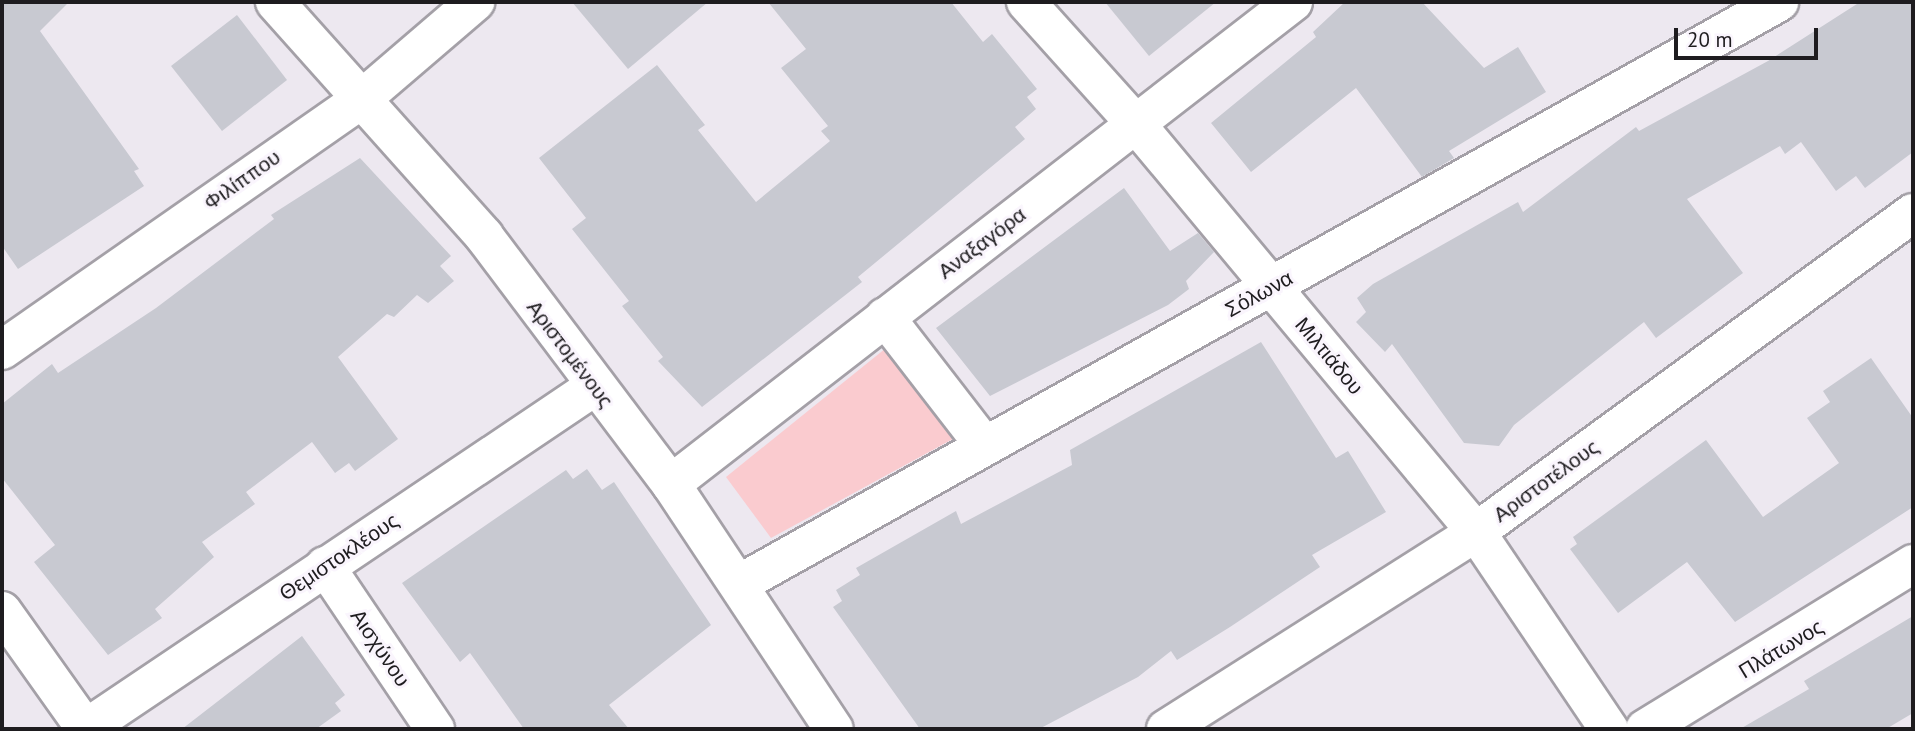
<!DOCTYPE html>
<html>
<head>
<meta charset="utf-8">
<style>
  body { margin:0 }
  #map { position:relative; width:1915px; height:731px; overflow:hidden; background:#ede8f0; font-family:"PT Sans",sans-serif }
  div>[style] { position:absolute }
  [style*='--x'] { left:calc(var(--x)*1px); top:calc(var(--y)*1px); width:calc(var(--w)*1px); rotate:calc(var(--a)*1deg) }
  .green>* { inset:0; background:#facbcf }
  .building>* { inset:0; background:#c8c9d1 }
  .roads { filter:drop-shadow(2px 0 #a4a0a7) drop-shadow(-2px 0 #a4a0a7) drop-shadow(0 2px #a4a0a7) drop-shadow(0 -2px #a4a0a7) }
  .pedestrian>* { height:38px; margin:-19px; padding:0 19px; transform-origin:19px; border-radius:19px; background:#fff }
  .minor>* { height:38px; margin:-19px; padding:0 19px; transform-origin:19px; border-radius:19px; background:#fff }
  span { translate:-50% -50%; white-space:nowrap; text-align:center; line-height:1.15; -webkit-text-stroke:6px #faf5fd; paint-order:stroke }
  .street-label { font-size:21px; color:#1e1c1f }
  .frame { position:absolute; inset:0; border:4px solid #1e1c1f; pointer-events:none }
  .scale { position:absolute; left:1674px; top:28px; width:144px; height:32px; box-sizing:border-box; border:4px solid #1e1c1f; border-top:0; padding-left:9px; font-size:21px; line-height:24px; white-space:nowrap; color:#1e1c1f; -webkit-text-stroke:5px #faf5fd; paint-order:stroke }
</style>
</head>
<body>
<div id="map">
  <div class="green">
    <i style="clip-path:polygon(891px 344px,962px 434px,771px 538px,726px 477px)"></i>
  </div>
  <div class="building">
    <i style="clip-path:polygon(2px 2px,69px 2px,40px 31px,139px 169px,134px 171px,144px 186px,18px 269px,2px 246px)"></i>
    <i style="clip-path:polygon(572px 2px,708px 2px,628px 69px)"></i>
    <i style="clip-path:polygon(768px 2px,951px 2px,983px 42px,992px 34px,1037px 89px,1027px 97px,1036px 109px,1015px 127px,1025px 139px,858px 277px,862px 282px,702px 407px,658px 361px,663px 357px,622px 306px,629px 301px,572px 229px,586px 218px,539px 158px,657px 65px,705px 125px,698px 130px,756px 202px,830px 141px,821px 131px,828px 126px,781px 68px,806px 49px)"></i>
    <i style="clip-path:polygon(1105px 2px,1216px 2px,1149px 56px)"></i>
    <i style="clip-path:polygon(1345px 2px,1422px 2px,1484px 68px,1518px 47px,1546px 92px,1449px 151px,1454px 158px,1422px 177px,1356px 88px,1251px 172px,1211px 123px,1316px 37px,1313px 32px)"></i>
    <i style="clip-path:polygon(1860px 2px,1913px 2px,1913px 152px,1865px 188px,1856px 176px,1836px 191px,1801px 142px,1785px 154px,1780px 146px,1687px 199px,1743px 273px,1656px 338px,1644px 322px,1514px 425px,1499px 446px,1464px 443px,1392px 344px,1385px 352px,1356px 322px,1366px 312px,1357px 298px,1373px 284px,1518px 202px,1523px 212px,1636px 127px,1639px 131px,1768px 61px)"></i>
    <i style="clip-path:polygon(237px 15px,287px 80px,222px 131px,171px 66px)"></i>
    <i style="clip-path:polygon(360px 158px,451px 256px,440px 266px,454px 281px,428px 303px,417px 295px,394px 317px,387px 314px,338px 357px,398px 439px,355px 471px,349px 463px,335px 473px,312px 442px,246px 492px,255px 504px,202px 542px,214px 557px,155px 609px,162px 618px,108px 655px,34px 562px,55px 545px,2px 478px,2px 404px,52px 364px,58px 373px,156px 308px,274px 219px,271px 215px)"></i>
    <i style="clip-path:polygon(1124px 188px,1170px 251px,1198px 233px,1214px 252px,1186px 281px,1189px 289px,1168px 305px,990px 396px,936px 328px)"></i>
    <i style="clip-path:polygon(1261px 342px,1336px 458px,1348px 451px,1386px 512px,1312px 555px,1320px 567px,1230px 627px,1177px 660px,1171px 651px,1138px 677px,1039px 729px,920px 729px,833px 607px,842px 601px,836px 590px,860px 575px,856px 568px,956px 511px,961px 524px,1072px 465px,1070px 450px)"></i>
    <i style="clip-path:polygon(1871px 358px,1913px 418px,1913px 507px,1735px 622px,1687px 562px,1618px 613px,1570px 549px,1577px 544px,1573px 537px,1706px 440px,1763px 517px,1839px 463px,1807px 418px,1830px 402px,1823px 391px)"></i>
    <i style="clip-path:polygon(587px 469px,602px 490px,614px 482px,711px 625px,609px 705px,629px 729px,524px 729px,470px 653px,460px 662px,402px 583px,566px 470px,573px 479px)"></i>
    <i style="clip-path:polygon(1913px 616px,1913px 713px,1886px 729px,1740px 729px,1809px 689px,1804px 681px)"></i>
    <i style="clip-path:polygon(302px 636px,345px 695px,335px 703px,341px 711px,316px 729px,182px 729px)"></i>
  </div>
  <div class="roads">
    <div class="pedestrian">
      <i style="--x:885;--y:317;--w:162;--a:52.3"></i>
    </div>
    <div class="minor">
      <i style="--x:275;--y:2;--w:314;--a:48.2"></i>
      <i style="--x:484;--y:236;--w:311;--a:53"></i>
      <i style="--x:671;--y:484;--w:294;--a:56.4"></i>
      <i style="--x:1026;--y:2;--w:164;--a:48"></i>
      <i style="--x:1136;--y:124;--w:531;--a:50.19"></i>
      <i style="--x:1476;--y:532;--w:238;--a:56"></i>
      <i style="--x:2;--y:350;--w:440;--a:-34.9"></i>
      <i style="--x:363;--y:98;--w:148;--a:-40.6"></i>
      <i style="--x:671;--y:484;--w:787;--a:-37.77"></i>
      <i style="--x:325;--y:566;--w:197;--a:56"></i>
      <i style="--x:739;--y:584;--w:1192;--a:-29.23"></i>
      <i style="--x:2;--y:611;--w:145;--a:54.6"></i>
      <i style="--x:85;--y:729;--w:613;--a:-33.9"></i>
      <i style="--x:1166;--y:729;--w:367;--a:-32.4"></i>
      <i style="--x:1476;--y:532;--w:541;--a:-36.13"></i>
      <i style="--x:1645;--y:729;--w:315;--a:-31.6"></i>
    </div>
  </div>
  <div class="street-label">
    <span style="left:242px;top:180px;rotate:-35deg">Φιλίππου</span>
    <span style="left:982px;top:243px;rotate:-37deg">Αναξαγόρα</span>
    <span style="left:1259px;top:294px;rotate:-29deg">Σόλωνα</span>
    <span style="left:570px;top:354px;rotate:53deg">Αριστομένους</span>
    <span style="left:1329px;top:356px;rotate:50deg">Μιλτιάδου</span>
    <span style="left:1546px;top:481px;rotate:-36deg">Αριστοτέλους</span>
    <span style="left:339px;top:557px;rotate:-34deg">Θεμιστοκλέους</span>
    <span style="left:380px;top:648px;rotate:56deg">Αισχύνου</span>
    <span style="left:1781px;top:649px;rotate:-31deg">Πλάτωνος</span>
  </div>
  <div class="frame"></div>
  <div class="scale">20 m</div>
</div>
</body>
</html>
